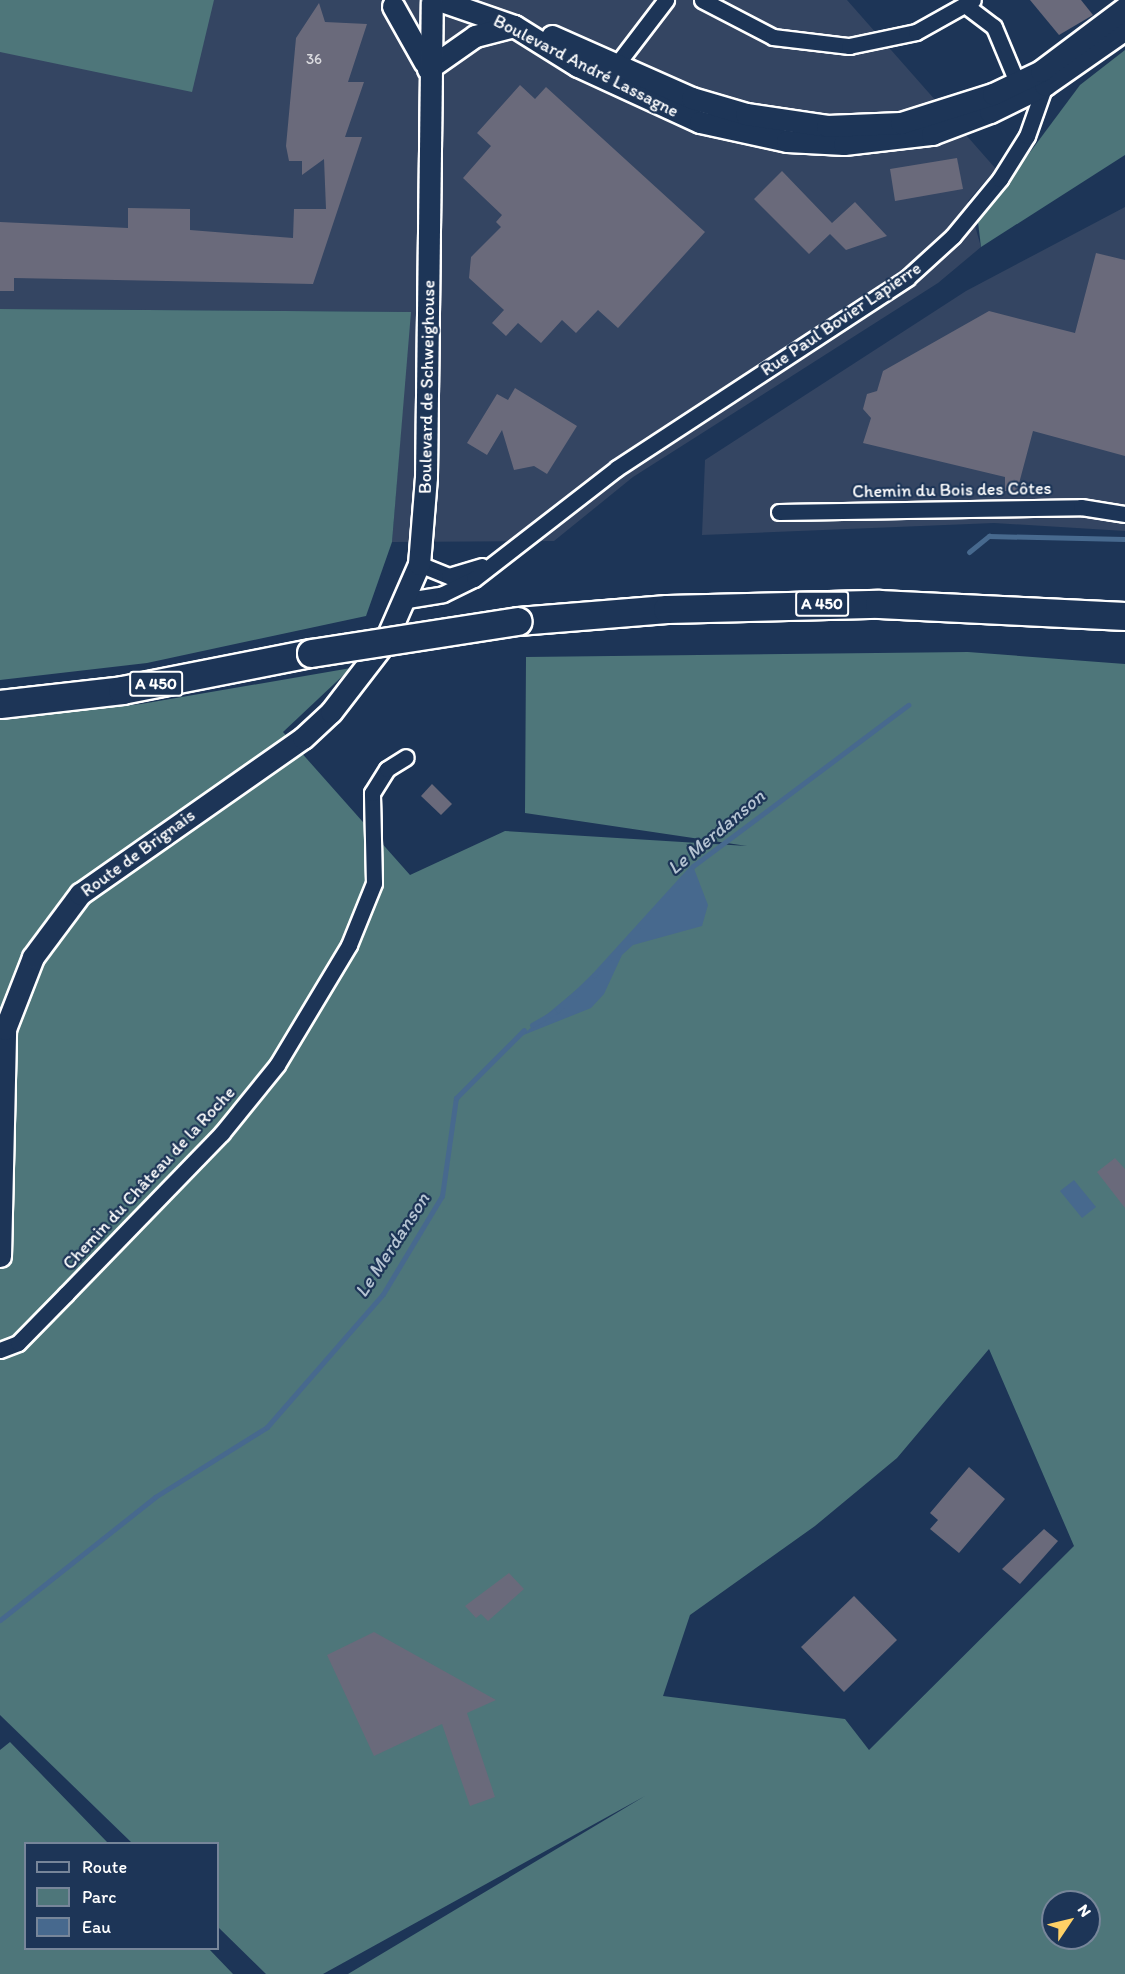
<!DOCTYPE html>
<html>
<head>
<meta charset="utf-8">
<style>
  body { margin:0 }
  #map { position:relative; width:1125px; height:1974px; overflow:hidden; background:#1d3557; font-family:Itim,sans-serif }
  div>[style] { position:absolute }
  [style*='--x'] { left:calc(var(--x)*1px); top:calc(var(--y)*1px); width:calc(var(--w)*1px); rotate:calc(var(--a)*1deg) }
  .built>* { inset:0; background:#344562 }
  .green>* { inset:0; background:#4e767a }
  .water>* { inset:0; background:#47698e }
  .stream>* { height:5px; margin:-2.5px; padding:0 2.5px; transform-origin:2.5px; border-radius:2.5px; background:#47698e }
  .building>* { inset:0; background:#6a6a7b }
  .roads { filter:drop-shadow(2px 0 #fff) drop-shadow(-2px 0 #fff) drop-shadow(0 2px #fff) drop-shadow(0 -2px #fff) }
  .street>* { height:15px; margin:-7.5px; padding:0 7.5px; transform-origin:7.5px; border-radius:7.5px; background:#1d3557 }
  .secondary>* { height:21px; margin:-10.5px; padding:0 10.5px; transform-origin:10.5px; border-radius:10.5px; background:#1d3557 }
  .highway>* { height:27px; margin:-13.5px; padding:0 13.5px; transform-origin:13.5px; border-radius:13.5px; background:#1d3557 }
  .bridges { filter:drop-shadow(2px 0 #fff) drop-shadow(-2px 0 #fff) drop-shadow(0 2px #fff) drop-shadow(0 -2px #fff) }
  .highway-bridge>* { height:27px; margin:-13.5px; padding:0 13.5px; transform-origin:13.5px; border-radius:13.5px; background:#1d3557 }
  span { translate:-50% -50%; white-space:nowrap; text-align:center; line-height:1.15; -webkit-text-stroke:4.5px #1d3557; paint-order:stroke }
  .number-label { font-size:15px; color:#dadade }
  .number-label span { -webkit-text-stroke-width:0 }
  .shield-label span { padding:2px 4px; background:#1d3557; border:2px solid; border-radius:4px; -webkit-text-stroke-width:0 }
  .shield-label { font-size:16px; color:#fff; font-weight:700 }
  .street-label { font-size:18px; color:#fff }
  .water-label { font-size:20px; color:#b5c3d2; font-style:italic }
  .legend { position:absolute; left:24px; top:1842px; width:195px; height:108px; box-sizing:border-box; background:#1d3557; border:2px solid #77869a; margin:0; padding:8px 10px; list-style:none; font-size:18px; color:#fff }
  .legend li { display:flex; align-items:center; gap:12px; height:30px }
  .legend b { width:30px; border:2px solid #77869a }
  .north { position:absolute; left:1041px; top:1890px; width:60px; height:60px; box-sizing:border-box; background:#1d3557; border:2px solid #77869a; border-radius:50%; rotate:55deg; font-size:16px; font-weight:700; line-height:24px; text-align:center; color:#fff }
  .north::after { content:''; display:block; margin:auto; width:21px; height:27px; background:#ffd166; clip-path:polygon(50% 0,100% 100%,50% 72%,0 100%) }
</style>
</head>
<body>
<div id="map">
  <div class="built">
    <i style="clip-path:polygon(0 0,847px 0,996px 169px,968px 201px,981px 247px,938px 283px,633px 477px,554px 541px,392px 542px,410px 312px,0 309px)"></i>
    <i style="clip-path:polygon(1125px 207px,1125px 531px,994px 523px,702px 535px,705px 460px,966px 291px)"></i>
  </div>
  <div class="green">
    <i style="clip-path:polygon(0 0,214px 0,192px 92px,0 52px)"></i>
    <i style="clip-path:polygon(1125px 50px,1125px 155px,981px 247px,978px 222px,1080px 85px)"></i>
    <i style="clip-path:polygon(0 309px,411px 312px,392px 542px,366px 616px,147px 663px,0 680px)"></i>
    <i style="clip-path:polygon(evenodd,968px 652px,1125px 664px,1125px 1974px,348px 1974px,645px 1796px,323px 1974px,266px 1974px,218px 1927px,218px 1844px,132px 1843px,0 1715px,0 719px,141px 704px,351px 668px,283px 732px,410px 875px,505px 831px,747px 846px,525px 813px,526px 657px,968px 652px,989px 1349px,1074px 1546px,869px 1750px,845px 1719px,663px 1696px,690px 1615px,815px 1526px,897px 1458px,989px 1349px,968px 652px,1053px 1902px,1089px 1902px,1089px 1938px,1053px 1938px,1053px 1902px)"></i>
    <i style="clip-path:polygon(10px 1742px,108px 1843px,26px 1844px,26px 1948px,209px 1949px,233px 1974px,0 1974px,0 1750px)"></i>
  </div>
  <div class="water">
    <i style="clip-path:polygon(693px 866px,708px 905px,702px 926px,633px 945px,622px 955px,604px 994px,591px 1008px,521px 1036px,594px 975px)"></i>
    <i style="clip-path:polygon(1074px 1180px,1096px 1207px,1082px 1218px,1060px 1191px)"></i>
  </div>
  <div class="stream">
    <i style="--x:969;--y:552;--w:26;--a:-39"></i>
    <i style="--x:989;--y:536;--w:136;--a:1.3"></i>
    <i style="--x:532;--y:1025;--w:30;--a:-30"></i>
    <i style="--x:558;--y:1010;--w:50;--a:-44.2"></i>
    <i style="--x:594;--y:975;--w:147;--a:-47.8"></i>
    <i style="--x:693;--y:866;--w:269;--a:-36.8"></i>
    <i style="--x:0;--y:1620;--w:198;--a:-38.4"></i>
    <i style="--x:155;--y:1497;--w:132;--a:-32"></i>
    <i style="--x:267;--y:1427;--w:176;--a:-48.9"></i>
    <i style="--x:383;--y:1294;--w:114;--a:-59"></i>
    <i style="--x:442;--y:1196;--w:99;--a:-81.9"></i>
    <i style="--x:456;--y:1098;--w:96;--a:-45"></i>
  </div>
  <div class="building">
    <i style="clip-path:polygon(1030px 0,1081px 0,1093px 15px,1059px 35px)"></i>
    <i style="clip-path:polygon(319px 3px,325px 22px,367px 24px,348px 82px,364px 82px,345px 137px,362px 137px,313px 284px,14px 278px,14px 291px,0 291px,0 222px,128px 228px,128px 208px,190px 209px,190px 230px,293px 238px,294px 209px,326px 209px,324px 159px,302px 175px,302px 161px,289px 161px,286px 146px,296px 38px)"></i>
    <i style="clip-path:polygon(520px 85px,535px 99px,546px 87px,705px 232px,618px 328px,598px 310px,576px 333px,562px 320px,541px 343px,518px 323px,506px 336px,492px 323px,504px 310px,469px 278px,471px 257px,501px 227px,496px 222px,502px 215px,463px 178px,491px 146px,477px 133px)"></i>
    <i style="clip-path:polygon(957px 158px,963px 189px,895px 201px,890px 169px)"></i>
    <i style="clip-path:polygon(782px 171px,832px 223px,855px 202px,887px 236px,846px 250px,830px 234px,809px 254px,754px 199px)"></i>
    <i style="clip-path:polygon(1096px 253px,1125px 260px,1125px 456px,1033px 431px,1017px 491px,1005px 491px,1005px 477px,863px 443px,871px 418px,863px 409px,867px 394px,877px 391px,883px 371px,989px 311px,1075px 333px)"></i>
    <i style="clip-path:polygon(515px 388px,577px 426px,547px 474px,534px 466px,514px 470px,502px 430px,487px 455px,467px 443px,497px 394px,508px 400px)"></i>
    <i style="clip-path:polygon(432px 784px,452px 804px,441px 815px,421px 796px)"></i>
    <i style="clip-path:polygon(1115px 1158px,1125px 1169px,1125px 1208px,1097px 1172px)"></i>
    <i style="clip-path:polygon(969px 1467px,1005px 1499px,959px 1553px,930px 1529px,938px 1520px,930px 1513px)"></i>
    <i style="clip-path:polygon(1044px 1529px,1058px 1541px,1020px 1584px,1002px 1569px)"></i>
    <i style="clip-path:polygon(509px 1573px,524px 1589px,488px 1621px,481px 1614px,476px 1618px,465px 1606px)"></i>
    <i style="clip-path:polygon(854px 1596px,897px 1640px,844px 1692px,801px 1647px)"></i>
    <i style="clip-path:polygon(374px 1632px,496px 1700px,467px 1713px,495px 1797px,470px 1806px,442px 1724px,374px 1756px,327px 1655px)"></i>
  </div>
  <div class="roads">
    <div class="street">
      <i style="--x:702;--y:0;--w:80;--a:27.5"></i>
      <i style="--x:773;--y:37;--w:77;--a:6.8"></i>
      <i style="--x:849;--y:46;--w:68;--a:-11.8"></i>
      <i style="--x:916;--y:32;--w:65;--a:-29.3"></i>
      <i style="--x:965;--y:5;--w:36;--a:37"></i>
      <i style="--x:994;--y:27;--w:60;--a:67.3"></i>
      <i style="--x:617;--y:64;--w:81;--a:-52.6"></i>
      <i style="--x:779;--y:512;--w:302;--a:-0.9"></i>
      <i style="--x:1081;--y:507;--w:45;--a:9"></i>
      <i style="--x:419;--y:564;--w:32;--a:22"></i>
      <i style="--x:449;--y:576;--w:34;--a:-17"></i>
      <i style="--x:407;--y:600;--w:36;--a:-9"></i>
      <i style="--x:443;--y:594;--w:34;--a:-26"></i>
      <i style="--x:474;--y:579;--w:181;--a:-37.8"></i>
      <i style="--x:617;--y:468;--w:347;--a:-33.2"></i>
      <i style="--x:907;--y:278;--w:62;--a:-42.4"></i>
      <i style="--x:953;--y:236;--w:74;--a:-50.5"></i>
      <i style="--x:1000;--y:179;--w:51;--a:-57.9"></i>
      <i style="--x:1027;--y:136;--w:54;--a:-70.6"></i>
      <i style="--x:0;--y:1350;--w:19;--a:-21"></i>
      <i style="--x:18;--y:1343;--w:69;--a:-45.6"></i>
      <i style="--x:66;--y:1294;--w:224;--a:-45.9"></i>
      <i style="--x:222;--y:1133;--w:87;--a:-51"></i>
      <i style="--x:277;--y:1065;--w:140;--a:-59"></i>
      <i style="--x:349;--y:945;--w:67;--a:-68"></i>
      <i style="--x:374;--y:883;--w:90;--a:-91.3"></i>
      <i style="--x:372;--y:793;--w:28;--a:-58"></i>
      <i style="--x:387;--y:769;--w:22;--a:-32"></i>
    </div>
    <div class="secondary">
      <i style="--x:439;--y:0;--w:79;--a:19.1"></i>
      <i style="--x:514;--y:26;--w:75;--a:32"></i>
      <i style="--x:578;--y:66;--w:134;--a:24.7"></i>
      <i style="--x:700;--y:122;--w:89;--a:12.3"></i>
      <i style="--x:787;--y:141;--w:57;--a:3"></i>
      <i style="--x:844;--y:144;--w:89;--a:-6.5"></i>
      <i style="--x:932;--y:134;--w:62;--a:-20.8"></i>
      <i style="--x:990;--y:112;--w:61;--a:-26.1"></i>
      <i style="--x:1045;--y:85;--w:98;--a:-35"></i>
      <i style="--x:393;--y:6;--w:65;--a:60.7"></i>
      <i style="--x:552;--y:36;--w:153;--a:23.9"></i>
      <i style="--x:692;--y:98;--w:56;--a:16.5"></i>
      <i style="--x:746;--y:114;--w:82;--a:8.4"></i>
      <i style="--x:827;--y:126;--w:74;--a:-2.3"></i>
      <i style="--x:901;--y:123;--w:96;--a:-17.5"></i>
      <i style="--x:993;--y:94;--w:53;--a:-25.6"></i>
      <i style="--x:1041;--y:71;--w:105;--a:-36.9"></i>
      <i style="--x:428;--y:69;--w:57;--a:-35.1"></i>
      <i style="--x:475;--y:36;--w:40;--a:-14.4"></i>
      <i style="--x:0;--y:1256;--w:227;--a:-88.7"></i>
      <i style="--x:5;--y:1029;--w:77;--a:-68.7"></i>
      <i style="--x:33;--y:957;--w:79;--a:-53.3"></i>
      <i style="--x:80;--y:894;--w:272;--a:-35"></i>
      <i style="--x:303;--y:738;--w:38;--a:-43"></i>
      <i style="--x:331;--y:712;--w:88;--a:-52.4"></i>
      <i style="--x:385;--y:642;--w:85;--a:-66.4"></i>
      <i style="--x:419;--y:564;--w:87;--a:-85.4"></i>
      <i style="--x:426;--y:477;--w:475;--a:-89.3"></i>
    </div>
    <div class="highway">
      <i style="--x:518;--y:621;--w:149;--a:-4.6"></i>
      <i style="--x:667;--y:609;--w:212;--a:-1.4"></i>
      <i style="--x:879;--y:604;--w:246;--a:2.8"></i>
      <i style="--x:0;--y:704;--w:123;--a:-6.5"></i>
      <i style="--x:122;--y:690;--w:193;--a:-11.1"></i>
    </div>
  </div>
  <div class="bridges">
    <div class="highway-bridge">
      <i style="--x:311;--y:653;--w:209;--a:-8.8"></i>
    </div>
  </div>
  <div class="number-label">
    <span style="left:314px;top:60px">36</span>
  </div>
  <div class="shield-label">
    <span style="left:822px;top:604px">A 450</span>
    <span style="left:156px;top:684px">A 450</span>
  </div>
  <div class="street-label">
    <span style="left:586px;top:66px;rotate:27deg">Boulevard André Lassagne</span>
    <span style="left:841px;top:319px;rotate:-34deg">Rue Paul Bovier Lapierre</span>
    <span style="left:427px;top:387px;rotate:-89deg">Boulevard de Schweighouse</span>
    <span style="left:952px;top:490px;rotate:-1deg">Chemin du Bois des Côtes</span>
    <span style="left:138px;top:853px;rotate:-36deg">Route de Brignais</span>
    <span style="left:149px;top:1178px;rotate:-47deg">Chemin du Château de la Roche</span>
  </div>
  <div class="water-label">
    <span style="left:716px;top:832px;rotate:-40deg">Le Merdanson</span>
    <span style="left:392px;top:1245px;rotate:-57deg">Le Merdanson</span>
  </div>
  <ul class="legend">
  <li><b style="height:8px;background:#1d3557"></b>Route</li>
  <li><b style="height:16px;background:#4e767a"></b>Parc</li>
  <li><b style="height:16px;background:#47698e"></b>Eau</li>
  </ul>
  <div class="north">N</div>
</div>
</body>
</html>
